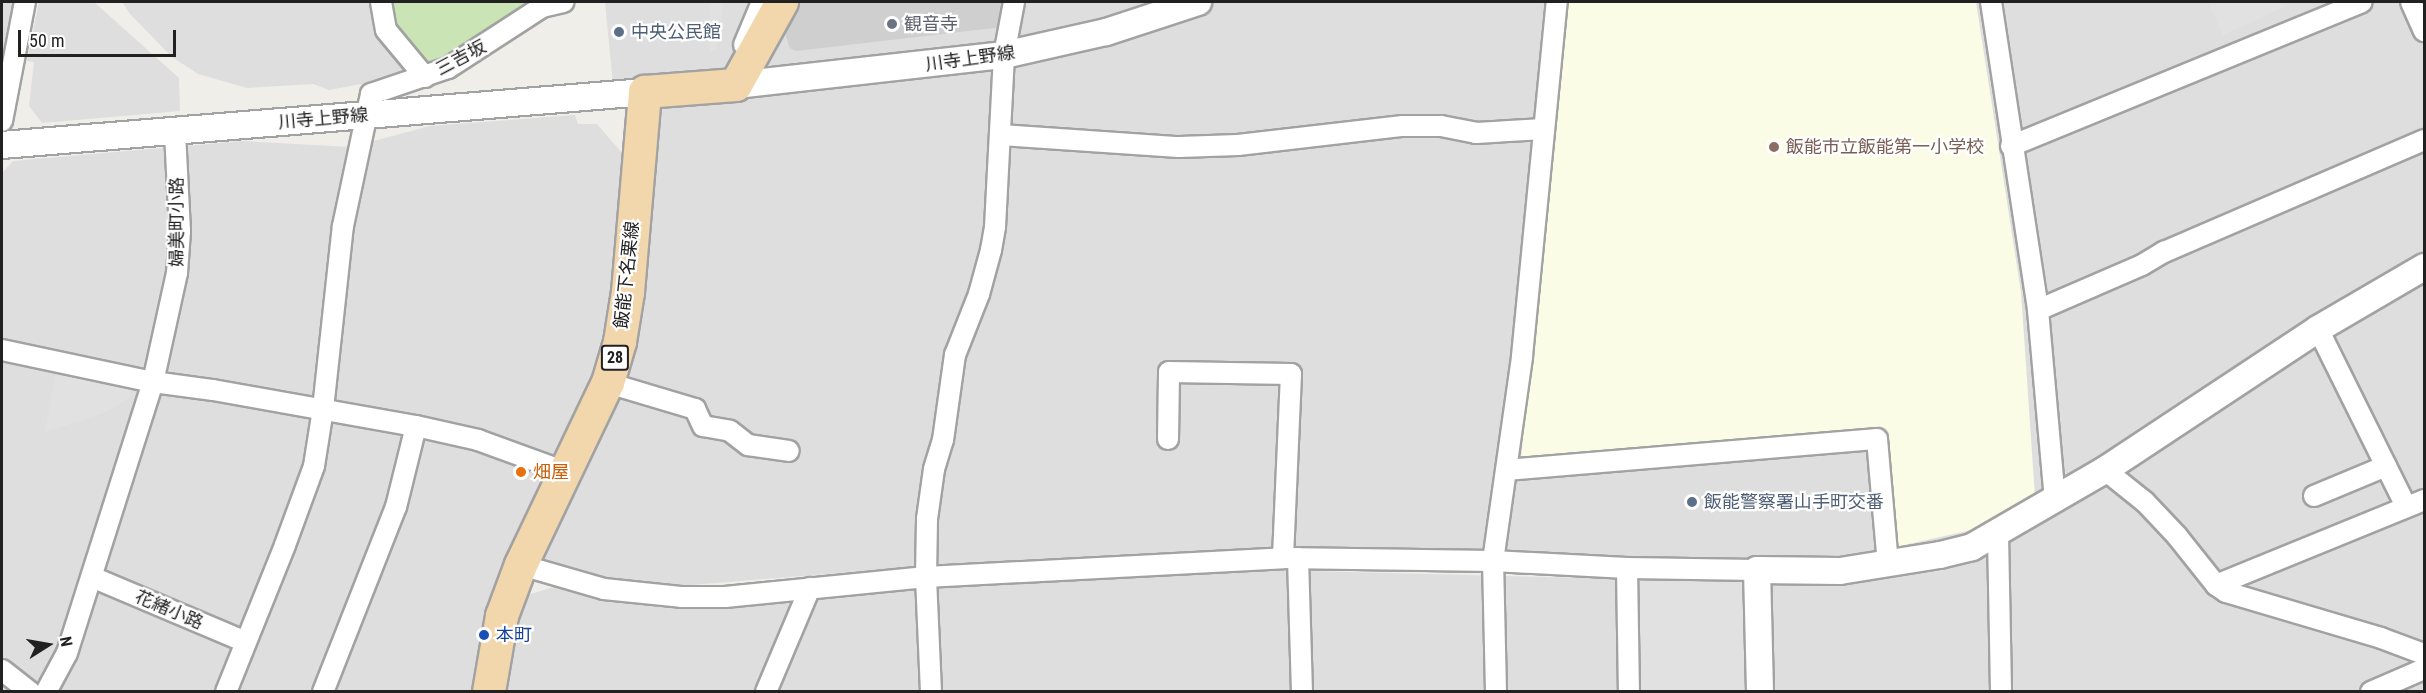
<!DOCTYPE html>
<html>
<head>
<meta charset="utf-8">
<style>
  body { margin:0 }
  #map { position:relative; width:2426px; height:693px; overflow:hidden; background:#f0eee9; font-family:"Roboto Condensed","Noto Sans JP",sans-serif }
  div>[style] { position:absolute }
  [style*='--x'] { left:calc(var(--x)*1px); top:calc(var(--y)*1px); width:calc(var(--w)*1px); rotate:calc(var(--a)*1deg) }
  .residential>* { inset:0; background:#dfdede }
  .education>* { inset:0; background:#fbfce6 }
  .religious>* { inset:0; background:#cfcfcf }
  .grass>* { inset:0; background:#cae4b5 }
  .parking>* { inset:0; background:#e1e1e1 }
  .roads { filter:drop-shadow(2px 0 #a2a2a2) drop-shadow(-2px 0 #a2a2a2) drop-shadow(0 2px #a2a2a2) drop-shadow(0 -2px #a2a2a2) }
  .minor>* { height:20px; margin:-10px; padding:0 10px; transform-origin:10px; border-radius:10px; background:#fff }
  .tertiary>* { height:26px; margin:-13px; padding:0 13px; transform-origin:13px; border-radius:13px; background:#fff }
  .primary>* { height:32px; margin:-16px; padding:0 16px; transform-origin:16px; border-radius:16px; background:#f2d6ac }
  .dots>* { width:16px; height:16px; translate:-50% -50%; box-sizing:border-box; border:3px solid #fff; border-radius:50% }
  span { translate:-50% -50%; white-space:nowrap; text-align:center; line-height:1.15; -webkit-text-stroke:4.5px #fff; paint-order:stroke }
  .shield-label span { padding:2px 4px; background:#fff; border:2px solid; border-radius:4px; -webkit-text-stroke-width:0 }
  .shield-label { font-size:16px; color:#212121; font-weight:700 }
  .worship-label { font-size:18px; color:#5b616d }
  .left { translate:0 -50%; text-align:left }
  .service-label { font-size:18px; color:#4e5e75 }
  .street-label { font-size:18px; color:#212121 }
  .education-label { font-size:18px; color:#785e54 }
  .food-label { font-size:18px; color:#c56008 }
  .transit-label { font-size:18px; color:#164399 }
  .frame { position:absolute; inset:0; border:3px solid #212121; pointer-events:none }
  .north { position:absolute; left:18px; top:615px; width:60px; height:60px; -webkit-text-stroke:4px #fff; paint-order:stroke; rotate:79deg; font-size:16px; font-weight:700; line-height:24px; text-align:center; color:#212121 }
  .north::after { content:''; display:block; margin:auto; width:21px; height:27px; background:#212121; clip-path:polygon(50% 0,100% 100%,50% 72%,0 100%) }
  .scale { position:absolute; left:18px; top:30px; width:158px; height:27px; box-sizing:border-box; border:3px solid #212121; border-top:0; padding-left:8px; font-size:18px; line-height:21px; white-space:nowrap; color:#212121; -webkit-text-stroke:4px #fff; paint-order:stroke }
</style>
</head>
<body>
<div id="map">
  <div class="residential">
    <i style="clip-path:polygon(2px 2px,22px 2px,2px 121px)"></i>
    <i style="clip-path:polygon(39px 2px,94px 2px,179px 78px,180px 111px,42px 123px,29px 106px,34px 62px,27px 61px)"></i>
    <i style="clip-path:polygon(122px 2px,543px 2px,410px 75px,329px 90px,313px 84px,247px 88px,198px 74px,172px 57px,130px 14px)"></i>
    <i style="clip-path:polygon(605px 2px,2424px 2px,2424px 267px,1998px 534px,1888px 565px,1493px 561px,934px 565px,680px 586px,604px 589px,521px 565px,620px 342px,645px 93px,614px 95px)"></i>
    <i style="clip-path:polygon(575px 115px,578px 124px,597px 124px,622px 153px,613px 294px,592px 373px,501px 567px,484px 614px,472px 691px,2px 692px,2px 179px,3px 172px,13px 161px,242px 141px,351px 147px,430px 126px)"></i>
    <i style="clip-path:polygon(2424px 281px,2424px 691px,505px 692px,509px 661px,524px 596px,554px 587px,607px 599px,721px 605px,933px 588px,1231px 569px,1826px 584px,1942px 571px,1988px 554px,2111px 482px,2121px 469px,2307px 348px)"></i>
  </div>
  <div class="education">
    <i style="clip-path:polygon(1562px 2px,1976px 2px,2021px 292px,2035px 497px,1994px 525px,1895px 547px,1885px 431px,1521px 459px)"></i>
  </div>
  <div class="religious">
    <i style="clip-path:polygon(791px 2px,1008px 2px,1003px 27px,796px 51px,790px 48px,781px 22px)"></i>
  </div>
  <div class="grass">
    <i style="clip-path:polygon(391px 2px,523px 2px,526px 14px,431px 68px,392px 28px)"></i>
  </div>
  <div class="parking">
    <i style="clip-path:polygon(709px 2px,724px 2px,716px 50px,710px 51px)"></i>
    <i style="clip-path:polygon(2208px 2px,2284px 2px,2286px 6px,2223px 35px)"></i>
    <i style="clip-path:polygon(56px 370px,132px 385px,130px 397px,104px 413px,45px 432px)"></i>
    <i style="clip-path:polygon(1634px 579px,1739px 581px,1745px 584px,1748px 588px,1750px 691px,1635px 691px)"></i>
  </div>
  <div class="roads">
    <div class="minor">
      <i style="--x:381;--y:2;--w:28;--a:80"></i>
      <i style="--x:386;--y:30;--w:61;--a:50.3"></i>
      <i style="--x:1991;--y:2;--w:312;--a:81.3"></i>
      <i style="--x:2038;--y:310;--w:191;--a:84.9"></i>
      <i style="--x:2411;--y:2;--w:32;--a:66"></i>
      <i style="--x:744;--y:45;--w:47;--a:-67.3"></i>
      <i style="--x:2;--y:121;--w:121;--a:-79.1"></i>
      <i style="--x:1001;--y:135;--w:178;--a:3.9"></i>
      <i style="--x:1179;--y:147;--w:59;--a:-1.9"></i>
      <i style="--x:1238;--y:145;--w:166;--a:-6.6"></i>
      <i style="--x:1403;--y:126;--w:38;--a:0"></i>
      <i style="--x:1441;--y:126;--w:36;--a:11"></i>
      <i style="--x:1476;--y:133;--w:68;--a:-3.4"></i>
      <i style="--x:2011;--y:146;--w:379;--a:-22.3"></i>
      <i style="--x:2038;--y:310;--w:113;--a:-23.4"></i>
      <i style="--x:2142;--y:265;--w:26;--a:-31"></i>
      <i style="--x:2164;--y:252;--w:283;--a:-23.3"></i>
      <i style="--x:2318;--y:329;--w:198;--a:63.6"></i>
      <i style="--x:2;--y:350;--w:154;--a:12"></i>
      <i style="--x:153;--y:382;--w:61;--a:7.6"></i>
      <i style="--x:213;--y:390;--w:206;--a:10.1"></i>
      <i style="--x:416;--y:426;--w:64;--a:12.7"></i>
      <i style="--x:478;--y:440;--w:94;--a:20"></i>
      <i style="--x:608;--y:383;--w:91;--a:16.6"></i>
      <i style="--x:695;--y:409;--w:19;--a:65"></i>
      <i style="--x:703;--y:426;--w:27;--a:10"></i>
      <i style="--x:730;--y:431;--w:23;--a:38"></i>
      <i style="--x:748;--y:445;--w:41;--a:8.3"></i>
      <i style="--x:1168;--y:439;--w:67;--a:-89.1"></i>
      <i style="--x:1169;--y:372;--w:122;--a:0.9"></i>
      <i style="--x:1291;--y:374;--w:184;--a:92.5"></i>
      <i style="--x:1507;--y:470;--w:371;--a:-4.8"></i>
      <i style="--x:1877;--y:439;--w:126;--a:85"></i>
      <i style="--x:2105;--y:470;--w:51;--a:38.7"></i>
      <i style="--x:2145;--y:502;--w:47;--a:46.7"></i>
      <i style="--x:2177;--y:536;--w:63;--a:51.5"></i>
      <i style="--x:2216;--y:585;--w:12;--a:35"></i>
      <i style="--x:2226;--y:592;--w:162;--a:16.5"></i>
      <i style="--x:2381;--y:638;--w:46;--a:20.4"></i>
      <i style="--x:2314;--y:496;--w:78;--a:-22.6"></i>
      <i style="--x:1998;--y:534;--w:158;--a:88.9"></i>
      <i style="--x:1298;--y:558;--w:134;--a:88.3"></i>
      <i style="--x:521;--y:565;--w:86;--a:16.1"></i>
      <i style="--x:604;--y:589;--w:77;--a:5.9"></i>
      <i style="--x:681;--y:597;--w:44;--a:0"></i>
      <i style="--x:725;--y:597;--w:202;--a:-5.7"></i>
      <i style="--x:926;--y:577;--w:358;--a:-3"></i>
      <i style="--x:1283;--y:558;--w:210;--a:0.8"></i>
      <i style="--x:1493;--y:561;--w:134;--a:3"></i>
      <i style="--x:1627;--y:568;--w:130;--a:0.9"></i>
      <i style="--x:1627;--y:568;--w:124;--a:89.1"></i>
      <i style="--x:92;--y:577;--w:167;--a:22.9"></i>
      <i style="--x:2216;--y:585;--w:225;--a:-22.2"></i>
      <i style="--x:2;--y:670;--w:36;--a:38"></i>
      <i style="--x:46;--y:692;--w:44;--a:-61.7"></i>
      <i style="--x:67;--y:653;--w:284;--a:-72.4"></i>
      <i style="--x:153;--y:382;--w:112;--a:-77.6"></i>
      <i style="--x:177;--y:273;--w:42;--a:-85.9"></i>
      <i style="--x:180;--y:231;--w:100;--a:-92.9"></i>
      <i style="--x:226;--y:692;--w:158;--a:-68.1"></i>
      <i style="--x:285;--y:545;--w:84;--a:-69.8"></i>
      <i style="--x:314;--y:466;--w:58;--a:-81"></i>
      <i style="--x:323;--y:409;--w:184;--a:-83.8"></i>
      <i style="--x:343;--y:226;--w:135;--a:-78"></i>
      <i style="--x:371;--y:94;--w:81;--a:-18.7"></i>
      <i style="--x:448;--y:68;--w:112;--a:-33"></i>
      <i style="--x:542;--y:7;--w:22;--a:-13"></i>
      <i style="--x:323;--y:692;--w:199;--a:-68.5"></i>
      <i style="--x:396;--y:507;--w:83;--a:-76.1"></i>
      <i style="--x:766;--y:692;--w:113;--a:-67.1"></i>
      <i style="--x:931;--y:692;--w:115;--a:-92.5"></i>
      <i style="--x:926;--y:577;--w:58;--a:-89"></i>
      <i style="--x:927;--y:519;--w:50;--a:-82"></i>
      <i style="--x:934;--y:469;--w:30;--a:-73"></i>
      <i style="--x:943;--y:440;--w:86;--a:-82"></i>
      <i style="--x:955;--y:355;--w:66;--a:-68.5"></i>
      <i style="--x:979;--y:294;--w:46;--a:-74.7"></i>
      <i style="--x:991;--y:250;--w:23;--a:-80"></i>
      <i style="--x:995;--y:227;--w:172;--a:-87"></i>
      <i style="--x:1004;--y:55;--w:54;--a:-79.3"></i>
      <i style="--x:1496;--y:692;--w:131;--a:-91.3"></i>
      <i style="--x:1493;--y:561;--w:207;--a:-81.9"></i>
      <i style="--x:1522;--y:356;--w:356;--a:-84.4"></i>
      <i style="--x:2371;--y:692;--w:58;--a:-23.5"></i>
    </div>
    <div class="tertiary">
      <i style="--x:736;--y:85;--w:270;--a:-6.4"></i>
      <i style="--x:1004;--y:55;--w:105;--a:-12.7"></i>
      <i style="--x:1106;--y:32;--w:97;--a:-18.1"></i>
      <i style="--x:2;--y:145;--w:645;--a:-4.71"></i>
      <i style="--x:1760;--y:692;--w:122;--a:-91.4"></i>
      <i style="--x:1757;--y:570;--w:83;--a:0.7"></i>
      <i style="--x:1840;--y:571;--w:101;--a:-9.1"></i>
      <i style="--x:1940;--y:555;--w:33;--a:-14"></i>
      <i style="--x:1972;--y:547;--w:154;--a:-30.1"></i>
      <i style="--x:2105;--y:470;--w:255;--a:-33.5"></i>
      <i style="--x:2318;--y:329;--w:123;--a:-30.3"></i>
    </div>
    <div class="primary">
      <i style="--x:489;--y:692;--w:77;--a:-80.3"></i>
      <i style="--x:502;--y:616;--w:54;--a:-69.6"></i>
      <i style="--x:521;--y:565;--w:202;--a:-64.5"></i>
      <i style="--x:608;--y:383;--w:43;--a:-73.7"></i>
      <i style="--x:620;--y:342;--w:51;--a:-80.9"></i>
      <i style="--x:628;--y:292;--w:201;--a:-85.1"></i>
      <i style="--x:645;--y:92;--w:91;--a:-4.4"></i>
      <i style="--x:736;--y:85;--w:95;--a:-61"></i>
    </div>
  </div>
  <div class="dots">
    <i style="left:892px;top:24px;background:#6b7280"></i>
    <i style="left:619px;top:32px;background:#5c6f8a"></i>
    <i style="left:1774px;top:147px;background:#8d6e63"></i>
    <i style="left:521px;top:472px;background:#e8710a"></i>
    <i style="left:1692px;top:502px;background:#5c6f8a"></i>
    <i style="left:484px;top:635px;background:#1a4fb4"></i>
  </div>
  <div class="shield-label">
    <span style="left:615px;top:358px">28</span>
  </div>
  <div class="worship-label">
    <span class="left" style="left:904px;top:24px">観音寺</span>
  </div>
  <div class="service-label">
    <span class="left" style="left:631px;top:32px">中央公民館</span>
    <span class="left" style="left:1704px;top:502px">飯能警察署山手町交番</span>
  </div>
  <div class="street-label">
    <span style="left:461px;top:58px;rotate:-28deg">三吉坂</span>
    <span style="left:970px;top:59px;rotate:-8deg">川寺上野線</span>
    <span style="left:323px;top:119px;rotate:-5deg">川寺上野線</span>
    <span style="left:177px;top:222px;rotate:-90deg">婦美町小路</span>
    <span style="left:627px;top:275px;rotate:-84deg">飯能下名栗線</span>
    <span style="left:169px;top:610px;rotate:23deg">花緒小路</span>
  </div>
  <div class="education-label">
    <span class="left" style="left:1786px;top:147px">飯能市立飯能第一小学校</span>
  </div>
  <div class="food-label">
    <span class="left" style="left:533px;top:472px">畑屋</span>
  </div>
  <div class="transit-label">
    <span class="left" style="left:496px;top:635px">本町</span>
  </div>
  <div class="frame"></div>
  <div class="north">N</div>
  <div class="scale">50 m</div>
</div>
</body>
</html>
